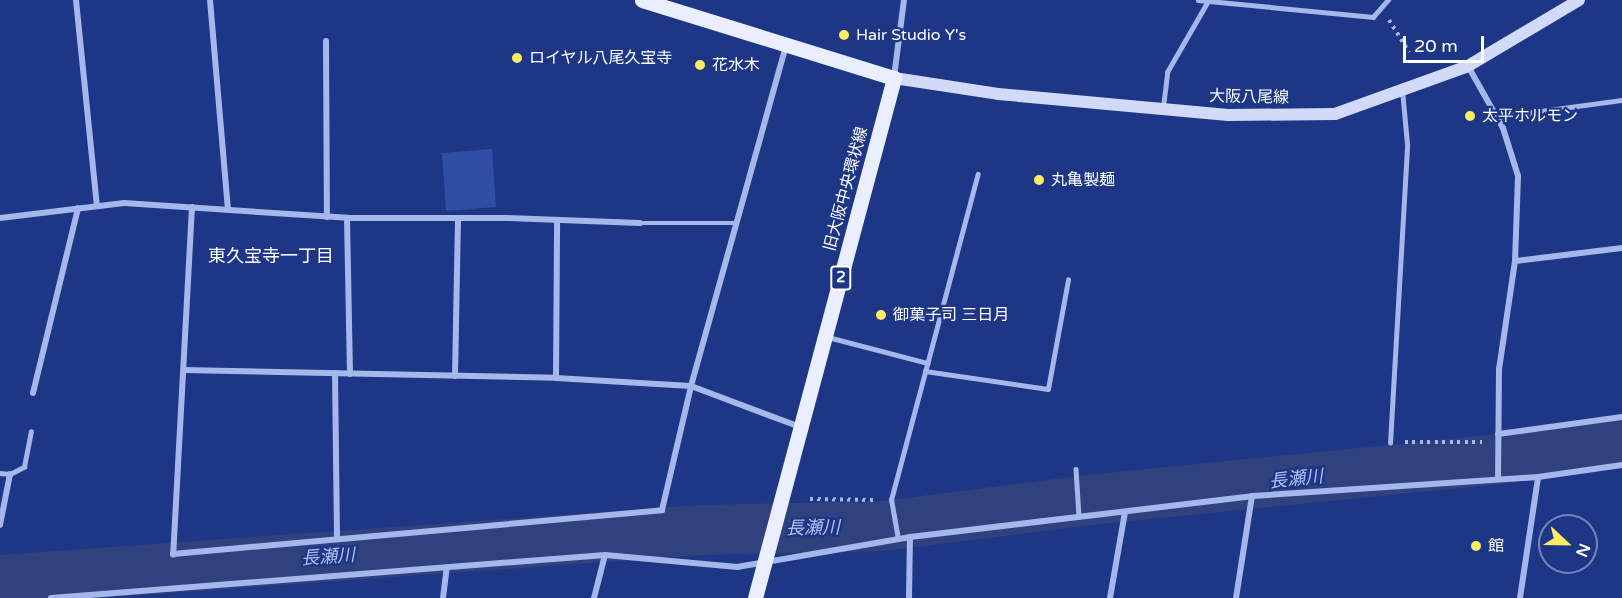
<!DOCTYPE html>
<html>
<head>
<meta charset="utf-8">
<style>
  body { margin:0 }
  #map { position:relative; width:1622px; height:598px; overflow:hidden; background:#1d3686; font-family:"Varela Round","Noto Sans JP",sans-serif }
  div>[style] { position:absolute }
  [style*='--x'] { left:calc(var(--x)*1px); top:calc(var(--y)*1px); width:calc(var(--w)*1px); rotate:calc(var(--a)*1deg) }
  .green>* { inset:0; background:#304ea4 }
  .river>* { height:50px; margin:-25px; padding:0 25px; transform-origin:25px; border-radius:25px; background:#2f427e }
  .path>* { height:4px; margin-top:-2px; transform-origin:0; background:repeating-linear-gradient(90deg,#a5b7eb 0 3px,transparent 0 7.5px) }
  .lane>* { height:4.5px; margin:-2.25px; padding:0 2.25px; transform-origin:2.25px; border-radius:2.25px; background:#a5b7eb }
  .street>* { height:6px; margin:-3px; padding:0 3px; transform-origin:3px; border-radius:3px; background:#a5b7eb }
  .secondary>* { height:12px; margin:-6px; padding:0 6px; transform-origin:6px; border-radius:6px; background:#d1daf8 }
  .primary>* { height:15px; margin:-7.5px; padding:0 7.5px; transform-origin:7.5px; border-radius:7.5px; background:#eaeefe }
  .dots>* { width:16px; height:16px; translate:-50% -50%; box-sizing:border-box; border:3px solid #1d3686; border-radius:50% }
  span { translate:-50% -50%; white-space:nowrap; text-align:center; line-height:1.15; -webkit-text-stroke:4.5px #1d3686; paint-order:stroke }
  .shield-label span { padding:2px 4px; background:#1d3686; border:2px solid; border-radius:4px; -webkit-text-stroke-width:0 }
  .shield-label { font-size:15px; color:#fff; font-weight:700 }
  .poi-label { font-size:16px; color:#fff }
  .left { translate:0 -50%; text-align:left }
  .street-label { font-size:16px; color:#fff }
  .neighbourhood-label { font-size:18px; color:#fff }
  .water-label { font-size:18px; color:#b1c2f2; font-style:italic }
  .north { position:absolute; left:1538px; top:514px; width:60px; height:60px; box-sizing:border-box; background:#1d3686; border:2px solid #7786b6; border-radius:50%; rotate:112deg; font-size:16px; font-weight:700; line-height:24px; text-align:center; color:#fff }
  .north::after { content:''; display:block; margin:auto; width:21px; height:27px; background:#fbed63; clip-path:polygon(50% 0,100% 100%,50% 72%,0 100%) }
  .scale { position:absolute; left:1403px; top:36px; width:81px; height:27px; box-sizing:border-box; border:3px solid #fff; border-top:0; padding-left:8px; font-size:18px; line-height:21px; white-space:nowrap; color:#fff; -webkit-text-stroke:4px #1d3686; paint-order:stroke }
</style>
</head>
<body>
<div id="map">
  <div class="green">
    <i style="clip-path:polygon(492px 149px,496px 207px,446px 211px,442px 153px)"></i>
  </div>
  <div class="river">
    <i style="--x:0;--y:580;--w:704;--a:-4.07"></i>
    <i style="--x:702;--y:530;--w:180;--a:-1.3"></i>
    <i style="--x:882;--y:526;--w:219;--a:-7.1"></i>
    <i style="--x:1099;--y:499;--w:411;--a:-5.7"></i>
    <i style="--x:1508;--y:458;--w:115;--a:-8.5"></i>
  </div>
  <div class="path">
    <i style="--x:1389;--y:20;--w:38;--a:58"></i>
    <i style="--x:1405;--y:442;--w:77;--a:0"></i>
    <i style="--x:810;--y:499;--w:65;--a:0.9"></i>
  </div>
  <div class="lane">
    <i style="--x:1198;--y:0;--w:176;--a:5.5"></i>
    <i style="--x:1373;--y:17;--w:23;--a:-49"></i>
    <i style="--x:1163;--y:107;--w:35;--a:-83"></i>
    <i style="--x:1167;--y:72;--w:82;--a:-60"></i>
    <i style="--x:1496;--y:117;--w:127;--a:-7.7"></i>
    <i style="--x:640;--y:223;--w:96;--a:0"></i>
    <i style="--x:828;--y:337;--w:103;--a:14.6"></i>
    <i style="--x:925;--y:371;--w:124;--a:8.3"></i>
    <i style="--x:1048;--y:389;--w:111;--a:-79.6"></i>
    <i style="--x:1390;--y:443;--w:299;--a:-86.7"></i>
    <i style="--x:1407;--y:144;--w:54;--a:-95.3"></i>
    <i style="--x:1076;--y:469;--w:48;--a:86.4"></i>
    <i style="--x:0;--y:473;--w:10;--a:6"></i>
    <i style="--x:10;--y:474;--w:16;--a:-27"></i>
    <i style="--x:24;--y:467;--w:36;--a:-79"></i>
    <i style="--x:898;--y:539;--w:40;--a:-100"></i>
    <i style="--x:891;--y:500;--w:337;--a:-75.1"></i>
  </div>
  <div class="street">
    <i style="--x:76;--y:0;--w:207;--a:84.2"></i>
    <i style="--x:210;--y:0;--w:210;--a:85.1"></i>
    <i style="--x:326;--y:41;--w:176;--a:89.7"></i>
    <i style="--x:1468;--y:66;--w:71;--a:60.6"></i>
    <i style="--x:1503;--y:128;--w:50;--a:72.6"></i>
    <i style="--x:1518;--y:176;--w:85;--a:92"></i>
    <i style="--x:1515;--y:261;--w:109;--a:98.4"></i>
    <i style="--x:1499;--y:369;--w:107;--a:90.5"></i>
    <i style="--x:894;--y:77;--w:78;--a:-82.6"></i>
    <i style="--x:192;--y:207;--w:348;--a:93.1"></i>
    <i style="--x:173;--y:554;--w:491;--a:-5.1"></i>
    <i style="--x:662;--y:510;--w:127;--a:-76.8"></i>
    <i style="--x:691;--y:386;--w:354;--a:-74.4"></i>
    <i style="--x:0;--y:218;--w:125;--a:-6.9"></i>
    <i style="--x:124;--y:203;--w:224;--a:3.8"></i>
    <i style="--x:347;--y:218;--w:160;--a:0"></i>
    <i style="--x:507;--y:218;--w:133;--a:2.2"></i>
    <i style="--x:347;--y:218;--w:156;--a:88.9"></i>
    <i style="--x:1515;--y:261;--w:108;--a:-6.9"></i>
    <i style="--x:184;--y:370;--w:372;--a:1.2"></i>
    <i style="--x:556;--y:378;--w:135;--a:3.4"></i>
    <i style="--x:691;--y:386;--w:116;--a:20.6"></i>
    <i style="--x:335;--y:373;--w:166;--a:89.3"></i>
    <i style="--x:455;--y:376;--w:156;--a:-88.9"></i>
    <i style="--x:556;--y:378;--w:158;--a:-89.6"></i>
    <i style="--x:33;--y:393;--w:190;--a:-76.3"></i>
    <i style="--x:1498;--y:434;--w:125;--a:-7.8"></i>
    <i style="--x:0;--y:525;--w:52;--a:-78.9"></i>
    <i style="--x:51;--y:598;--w:556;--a:-4.44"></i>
    <i style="--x:605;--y:555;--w:133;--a:5.2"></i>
    <i style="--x:737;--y:567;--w:176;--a:-9.8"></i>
    <i style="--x:910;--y:537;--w:344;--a:-6.8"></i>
    <i style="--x:1252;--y:496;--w:287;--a:-3.8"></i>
    <i style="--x:1538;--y:477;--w:85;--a:-8.1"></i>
    <i style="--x:443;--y:598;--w:31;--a:-83"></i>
    <i style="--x:594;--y:598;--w:44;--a:-75.7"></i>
    <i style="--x:909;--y:598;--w:61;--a:-89.1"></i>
    <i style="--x:1110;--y:598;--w:87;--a:-80.1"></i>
    <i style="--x:1236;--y:598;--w:103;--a:-81.1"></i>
    <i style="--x:1520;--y:598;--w:122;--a:-81.5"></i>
  </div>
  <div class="secondary">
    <i style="--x:894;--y:78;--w:105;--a:8.7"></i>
    <i style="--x:998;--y:94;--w:231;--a:5.2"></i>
    <i style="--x:1228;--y:115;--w:107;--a:-0.5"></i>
    <i style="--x:1335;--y:114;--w:141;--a:-19.8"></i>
    <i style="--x:1468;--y:66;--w:129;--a:-30.7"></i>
  </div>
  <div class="primary">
    <i style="--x:642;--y:0;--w:264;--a:17.2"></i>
    <i style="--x:894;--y:78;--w:538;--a:104.97"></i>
  </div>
  <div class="dots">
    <i style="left:844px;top:35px;background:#fbed63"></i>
    <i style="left:517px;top:58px;background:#fbed63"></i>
    <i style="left:700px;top:65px;background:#fbed63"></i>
    <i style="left:1470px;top:116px;background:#fbed63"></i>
    <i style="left:1039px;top:180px;background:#fbed63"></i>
    <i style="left:881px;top:315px;background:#fbed63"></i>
    <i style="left:1476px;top:546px;background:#fbed63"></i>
  </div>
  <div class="shield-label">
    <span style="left:841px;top:278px">2</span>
  </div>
  <div class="poi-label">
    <span class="left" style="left:856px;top:35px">Hair Studio Y's</span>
    <span class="left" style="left:529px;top:58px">ロイヤル八尾久宝寺</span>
    <span class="left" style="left:712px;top:65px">花水木</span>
    <span class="left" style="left:1482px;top:116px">太平ホルモン</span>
    <span class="left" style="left:1051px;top:180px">丸亀製麺</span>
    <span class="left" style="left:893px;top:315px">御菓子司 三日月</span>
    <span class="left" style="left:1488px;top:546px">館</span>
  </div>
  <div class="street-label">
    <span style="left:1249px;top:97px;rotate:1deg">大阪八尾線</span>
    <span style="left:846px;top:189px;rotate:-75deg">旧大阪中央環状線</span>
  </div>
  <div class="neighbourhood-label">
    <span style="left:271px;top:256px">東久宝寺一丁目</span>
  </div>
  <div class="water-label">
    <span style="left:1296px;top:479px;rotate:-6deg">長瀬川</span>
    <span style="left:813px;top:528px;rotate:-1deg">長瀬川</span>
    <span style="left:328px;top:557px;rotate:-4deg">長瀬川</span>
  </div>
  <div class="north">N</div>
  <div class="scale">20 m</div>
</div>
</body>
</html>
